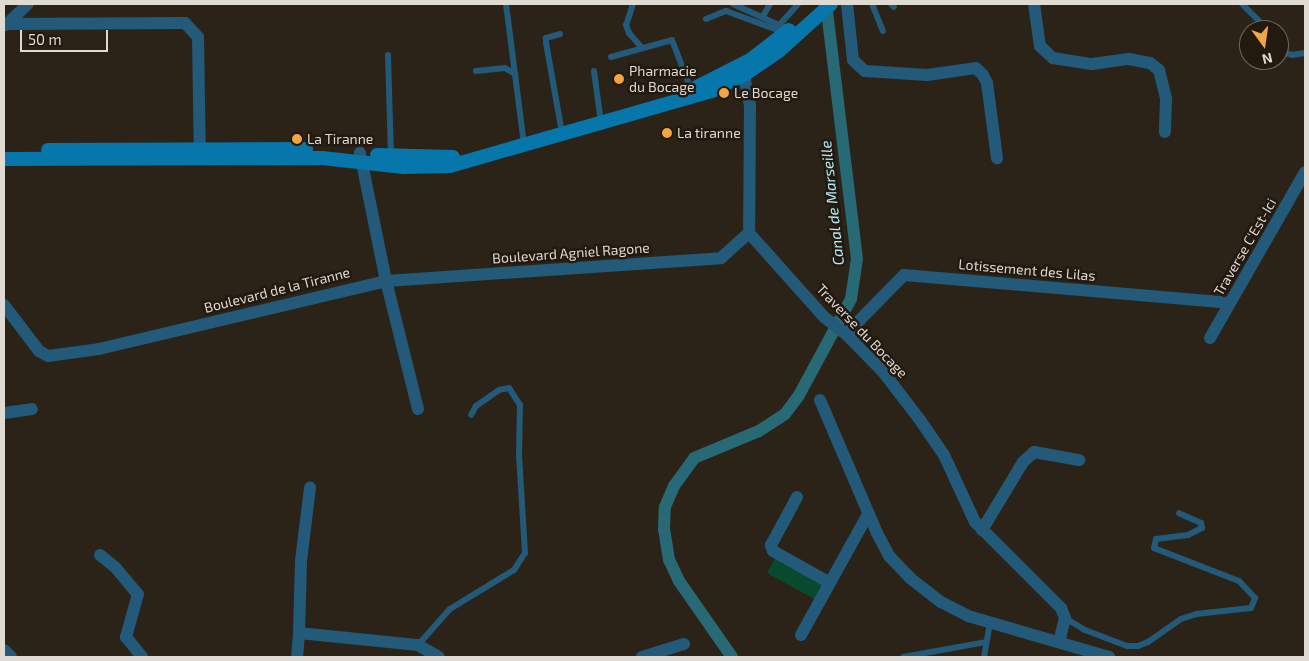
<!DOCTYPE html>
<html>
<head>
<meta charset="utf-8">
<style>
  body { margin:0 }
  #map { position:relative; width:1309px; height:661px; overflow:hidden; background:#2b2318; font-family:"Exo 2",sans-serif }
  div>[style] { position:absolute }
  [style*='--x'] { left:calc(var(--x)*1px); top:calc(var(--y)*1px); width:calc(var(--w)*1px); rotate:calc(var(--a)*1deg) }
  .green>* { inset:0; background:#094a2f }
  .canal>* { height:12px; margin:-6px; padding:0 6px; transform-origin:6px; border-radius:6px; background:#276975 }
  .service>* { height:6px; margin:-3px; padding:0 3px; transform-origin:3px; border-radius:3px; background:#235a7a }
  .minor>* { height:12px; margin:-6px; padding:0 6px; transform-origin:6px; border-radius:6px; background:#235a7a }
  .secondary>* { height:14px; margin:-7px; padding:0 7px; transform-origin:7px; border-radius:7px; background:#0776ab }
  .dots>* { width:14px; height:14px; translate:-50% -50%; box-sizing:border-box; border:2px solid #22190f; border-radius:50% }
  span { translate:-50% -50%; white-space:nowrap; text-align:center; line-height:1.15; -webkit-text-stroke:5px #22190f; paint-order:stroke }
  .poi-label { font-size:14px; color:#dfdad2 }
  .left { translate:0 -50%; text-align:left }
  .street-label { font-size:14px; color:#dfdad2 }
  .water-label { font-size:15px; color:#b6ecf7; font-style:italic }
  .frame { position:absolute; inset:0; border:5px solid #dfdad2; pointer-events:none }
  .north { position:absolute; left:1239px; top:20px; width:50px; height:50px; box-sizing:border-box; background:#22190f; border:1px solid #6e665d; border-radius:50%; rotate:166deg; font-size:14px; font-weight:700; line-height:20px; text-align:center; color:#dfdad2 }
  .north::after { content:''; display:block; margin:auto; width:18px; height:22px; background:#f2a542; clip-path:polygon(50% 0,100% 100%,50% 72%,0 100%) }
  .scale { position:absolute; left:20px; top:30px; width:88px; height:22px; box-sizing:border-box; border:2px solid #dfdad2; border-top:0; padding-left:6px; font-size:15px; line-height:18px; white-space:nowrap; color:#dfdad2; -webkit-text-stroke:4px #22190f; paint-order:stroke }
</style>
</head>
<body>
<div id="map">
  <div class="green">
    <i style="clip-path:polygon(776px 557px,825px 585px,816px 600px,767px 573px)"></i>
  </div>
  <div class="canal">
    <i style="--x:732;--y:657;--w:93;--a:-124.9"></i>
    <i style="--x:679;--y:581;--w:23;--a:-115"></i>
    <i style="--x:669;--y:560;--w:30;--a:-99"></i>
    <i style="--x:664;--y:530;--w:23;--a:-88"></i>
    <i style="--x:665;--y:507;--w:23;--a:-67"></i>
    <i style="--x:674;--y:486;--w:34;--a:-54"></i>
    <i style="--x:694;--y:458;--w:70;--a:-22.6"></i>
    <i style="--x:759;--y:431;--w:31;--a:-33"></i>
    <i style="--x:785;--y:414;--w:21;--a:-53"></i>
    <i style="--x:798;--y:397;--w:111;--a:-61.6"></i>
    <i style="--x:851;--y:299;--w:40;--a:-81.5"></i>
    <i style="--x:857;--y:259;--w:257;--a:-96.9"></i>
  </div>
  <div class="service">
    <i style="--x:506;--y:4;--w:142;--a:82.7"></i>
    <i style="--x:633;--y:4;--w:22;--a:108"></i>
    <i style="--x:626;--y:25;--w:9;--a:69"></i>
    <i style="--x:629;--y:33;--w:20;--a:49"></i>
    <i style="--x:733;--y:4;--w:63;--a:24.5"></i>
    <i style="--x:872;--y:4;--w:29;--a:68"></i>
    <i style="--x:891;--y:4;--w:4;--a:45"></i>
    <i style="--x:1242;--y:4;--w:37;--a:45"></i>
    <i style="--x:763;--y:16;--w:14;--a:-60"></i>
    <i style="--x:706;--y:19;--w:22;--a:-22"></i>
    <i style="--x:726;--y:11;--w:52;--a:20.2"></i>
    <i style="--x:775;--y:29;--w:9;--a:41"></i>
    <i style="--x:781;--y:23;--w:25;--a:-48"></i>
    <i style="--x:560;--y:34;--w:15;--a:164"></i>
    <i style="--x:546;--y:38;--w:5;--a:90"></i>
    <i style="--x:546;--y:43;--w:91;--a:79.9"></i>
    <i style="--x:1279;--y:45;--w:10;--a:53"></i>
    <i style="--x:1285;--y:53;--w:7;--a:16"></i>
    <i style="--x:1292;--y:55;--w:13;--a:-9"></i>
    <i style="--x:388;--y:55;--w:101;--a:88.3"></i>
    <i style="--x:611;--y:57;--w:63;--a:-15.6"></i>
    <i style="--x:672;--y:40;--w:56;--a:69"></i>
    <i style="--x:476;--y:71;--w:29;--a:-6"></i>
    <i style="--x:505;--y:68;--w:12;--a:31"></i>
    <i style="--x:594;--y:71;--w:52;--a:82.3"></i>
    <i style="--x:1065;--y:618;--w:23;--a:31"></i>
    <i style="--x:1085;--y:630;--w:45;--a:20.9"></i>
    <i style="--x:1127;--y:646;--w:11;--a:0"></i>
    <i style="--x:1138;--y:646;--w:11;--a:-22"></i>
    <i style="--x:1148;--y:642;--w:40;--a:-34.9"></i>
    <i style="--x:1181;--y:619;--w:16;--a:-18"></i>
    <i style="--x:1196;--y:614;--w:55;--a:-6.2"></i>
    <i style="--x:1251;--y:608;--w:11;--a:-68"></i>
    <i style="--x:1255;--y:598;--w:23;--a:-133"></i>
    <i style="--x:1239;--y:581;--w:91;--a:-158.8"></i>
    <i style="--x:1154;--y:548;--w:9;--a:-77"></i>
    <i style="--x:1156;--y:539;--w:32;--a:-7"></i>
    <i style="--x:1188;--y:535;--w:16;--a:-27"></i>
    <i style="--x:1202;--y:528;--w:5;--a:-101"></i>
    <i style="--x:1201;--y:523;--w:24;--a:-156"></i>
    <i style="--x:418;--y:645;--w:48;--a:-48.4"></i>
    <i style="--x:450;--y:609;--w:75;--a:-31.4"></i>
    <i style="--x:514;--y:570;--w:20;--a:-57"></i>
    <i style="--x:525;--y:553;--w:97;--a:-93.5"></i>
    <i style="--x:519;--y:456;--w:51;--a:-88.9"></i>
    <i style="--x:520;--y:405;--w:20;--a:-123"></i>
    <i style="--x:509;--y:388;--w:10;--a:169"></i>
    <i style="--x:499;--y:390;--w:28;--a:145"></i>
    <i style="--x:476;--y:406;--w:10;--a:119"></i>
    <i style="--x:903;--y:657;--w:84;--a:-10.2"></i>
    <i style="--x:984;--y:657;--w:36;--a:-80"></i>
  </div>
  <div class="minor">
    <i style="--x:847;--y:4;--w:56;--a:83.9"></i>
    <i style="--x:853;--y:60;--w:16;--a:43"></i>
    <i style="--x:865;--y:71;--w:62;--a:3.7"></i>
    <i style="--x:927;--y:75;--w:49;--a:-8.1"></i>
    <i style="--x:976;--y:68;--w:10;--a:45"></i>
    <i style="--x:983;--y:75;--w:9;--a:63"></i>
    <i style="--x:987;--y:83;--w:76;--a:82.4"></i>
    <i style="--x:1034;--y:4;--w:42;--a:81.9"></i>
    <i style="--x:1040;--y:46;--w:18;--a:43"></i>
    <i style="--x:1053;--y:58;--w:39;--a:9"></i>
    <i style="--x:1092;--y:64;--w:37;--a:-8"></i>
    <i style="--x:1129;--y:59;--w:21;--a:11"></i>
    <i style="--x:1150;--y:63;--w:11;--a:38"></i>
    <i style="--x:1159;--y:70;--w:30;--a:76"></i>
    <i style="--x:1166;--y:99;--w:33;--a:92"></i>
    <i style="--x:7;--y:24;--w:178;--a:-0.3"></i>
    <i style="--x:185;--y:23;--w:19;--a:47"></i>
    <i style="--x:198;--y:37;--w:121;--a:89.1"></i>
    <i style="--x:6;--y:25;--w:30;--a:-44"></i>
    <i style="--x:739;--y:66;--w:10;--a:61"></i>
    <i style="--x:744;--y:75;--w:31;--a:79"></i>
    <i style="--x:750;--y:105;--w:128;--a:90.4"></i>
    <i style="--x:749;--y:233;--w:113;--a:48.2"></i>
    <i style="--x:824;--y:317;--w:28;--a:38"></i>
    <i style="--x:846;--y:334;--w:54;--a:45.7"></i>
    <i style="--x:884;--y:373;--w:59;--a:52.5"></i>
    <i style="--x:920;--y:420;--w:42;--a:55.6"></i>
    <i style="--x:944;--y:455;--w:74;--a:65.2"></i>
    <i style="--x:975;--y:522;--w:122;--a:45"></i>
    <i style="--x:1061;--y:608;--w:11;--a:68"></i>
    <i style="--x:1065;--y:618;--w:25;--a:104"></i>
    <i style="--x:4;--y:305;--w:58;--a:52.7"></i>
    <i style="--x:39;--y:351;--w:10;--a:29"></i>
    <i style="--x:48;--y:356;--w:51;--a:-7.8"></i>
    <i style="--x:99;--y:349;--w:295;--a:-13.3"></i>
    <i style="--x:386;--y:281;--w:131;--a:-101.5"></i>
    <i style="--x:846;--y:334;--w:83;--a:-45.5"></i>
    <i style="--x:904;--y:275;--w:326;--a:4.9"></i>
    <i style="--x:1210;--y:338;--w:191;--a:-60.2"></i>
    <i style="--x:820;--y:400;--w:145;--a:66.8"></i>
    <i style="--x:877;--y:533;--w:27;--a:62"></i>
    <i style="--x:890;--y:557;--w:29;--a:46"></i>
    <i style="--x:910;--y:578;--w:39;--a:38"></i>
    <i style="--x:941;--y:602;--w:30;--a:27"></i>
    <i style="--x:968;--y:616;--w:147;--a:16.2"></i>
    <i style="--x:418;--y:409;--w:132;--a:-104"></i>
    <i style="--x:386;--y:281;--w:336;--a:-3.9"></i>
    <i style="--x:721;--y:258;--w:38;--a:-42"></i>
    <i style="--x:4;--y:413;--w:28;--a:-8"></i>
    <i style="--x:797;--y:497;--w:55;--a:118.4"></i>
    <i style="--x:771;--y:545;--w:6;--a:72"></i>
    <i style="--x:773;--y:551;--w:65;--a:29.3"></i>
    <i style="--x:982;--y:530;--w:79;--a:-58.9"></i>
    <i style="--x:1023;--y:462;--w:15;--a:-42"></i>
    <i style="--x:1034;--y:452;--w:46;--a:10.1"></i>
    <i style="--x:100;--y:555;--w:19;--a:39"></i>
    <i style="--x:115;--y:567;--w:35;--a:50"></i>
    <i style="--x:138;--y:594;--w:45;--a:105.6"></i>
    <i style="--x:126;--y:637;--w:26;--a:51"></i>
    <i style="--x:299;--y:633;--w:72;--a:-88.4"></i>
    <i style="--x:301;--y:561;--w:74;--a:-83"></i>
    <i style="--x:801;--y:635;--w:138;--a:-61"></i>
    <i style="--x:4;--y:650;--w:10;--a:45"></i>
    <i style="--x:297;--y:657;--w:24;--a:-85"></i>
    <i style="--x:299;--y:633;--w:120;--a:5.8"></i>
    <i style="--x:418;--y:645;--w:24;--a:30"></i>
    <i style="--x:642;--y:657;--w:44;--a:-17.2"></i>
  </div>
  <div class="secondary">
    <i style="--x:693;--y:89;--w:64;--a:-27"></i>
    <i style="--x:750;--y:60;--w:49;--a:-37.6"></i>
    <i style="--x:48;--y:150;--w:258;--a:-0.2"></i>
    <i style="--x:377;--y:155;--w:76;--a:1.5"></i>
    <i style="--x:4;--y:159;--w:318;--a:-0.2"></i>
    <i style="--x:322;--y:158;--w:82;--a:6.3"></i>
    <i style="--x:404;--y:167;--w:46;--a:-1.2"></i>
    <i style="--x:450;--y:166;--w:273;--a:-16"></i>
    <i style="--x:712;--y:91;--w:36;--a:-27"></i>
    <i style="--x:744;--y:75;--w:42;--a:-34.4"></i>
    <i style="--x:779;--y:51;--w:70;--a:-42.1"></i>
  </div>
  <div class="dots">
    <i style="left:619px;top:79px;background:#f2a542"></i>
    <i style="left:724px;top:93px;background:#f2a542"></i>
    <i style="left:667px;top:133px;background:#f2a542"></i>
    <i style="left:297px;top:139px;background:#f2a542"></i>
  </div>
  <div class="poi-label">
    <span class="left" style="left:629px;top:79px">Pharmacie<br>du Bocage</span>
    <span class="left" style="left:734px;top:93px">Le Bocage</span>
    <span class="left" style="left:677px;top:133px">La tiranne</span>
    <span class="left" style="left:307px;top:139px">La Tiranne</span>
  </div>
  <div class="street-label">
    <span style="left:1245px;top:247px;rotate:-60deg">Traverse C'Est-Ici</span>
    <span style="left:571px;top:253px;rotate:-4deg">Boulevard Agniel Ragone</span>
    <span style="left:1027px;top:270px;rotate:5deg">Lotissement des Lilas</span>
    <span style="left:277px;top:290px;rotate:-14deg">Boulevard de la Tiranne</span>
    <span style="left:862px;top:331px;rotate:46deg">Traverse du Bocage</span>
  </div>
  <div class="water-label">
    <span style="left:832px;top:203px;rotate:-96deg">Canal de Marseille</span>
  </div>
  <div class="frame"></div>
  <div class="north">N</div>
  <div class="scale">50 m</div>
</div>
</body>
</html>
